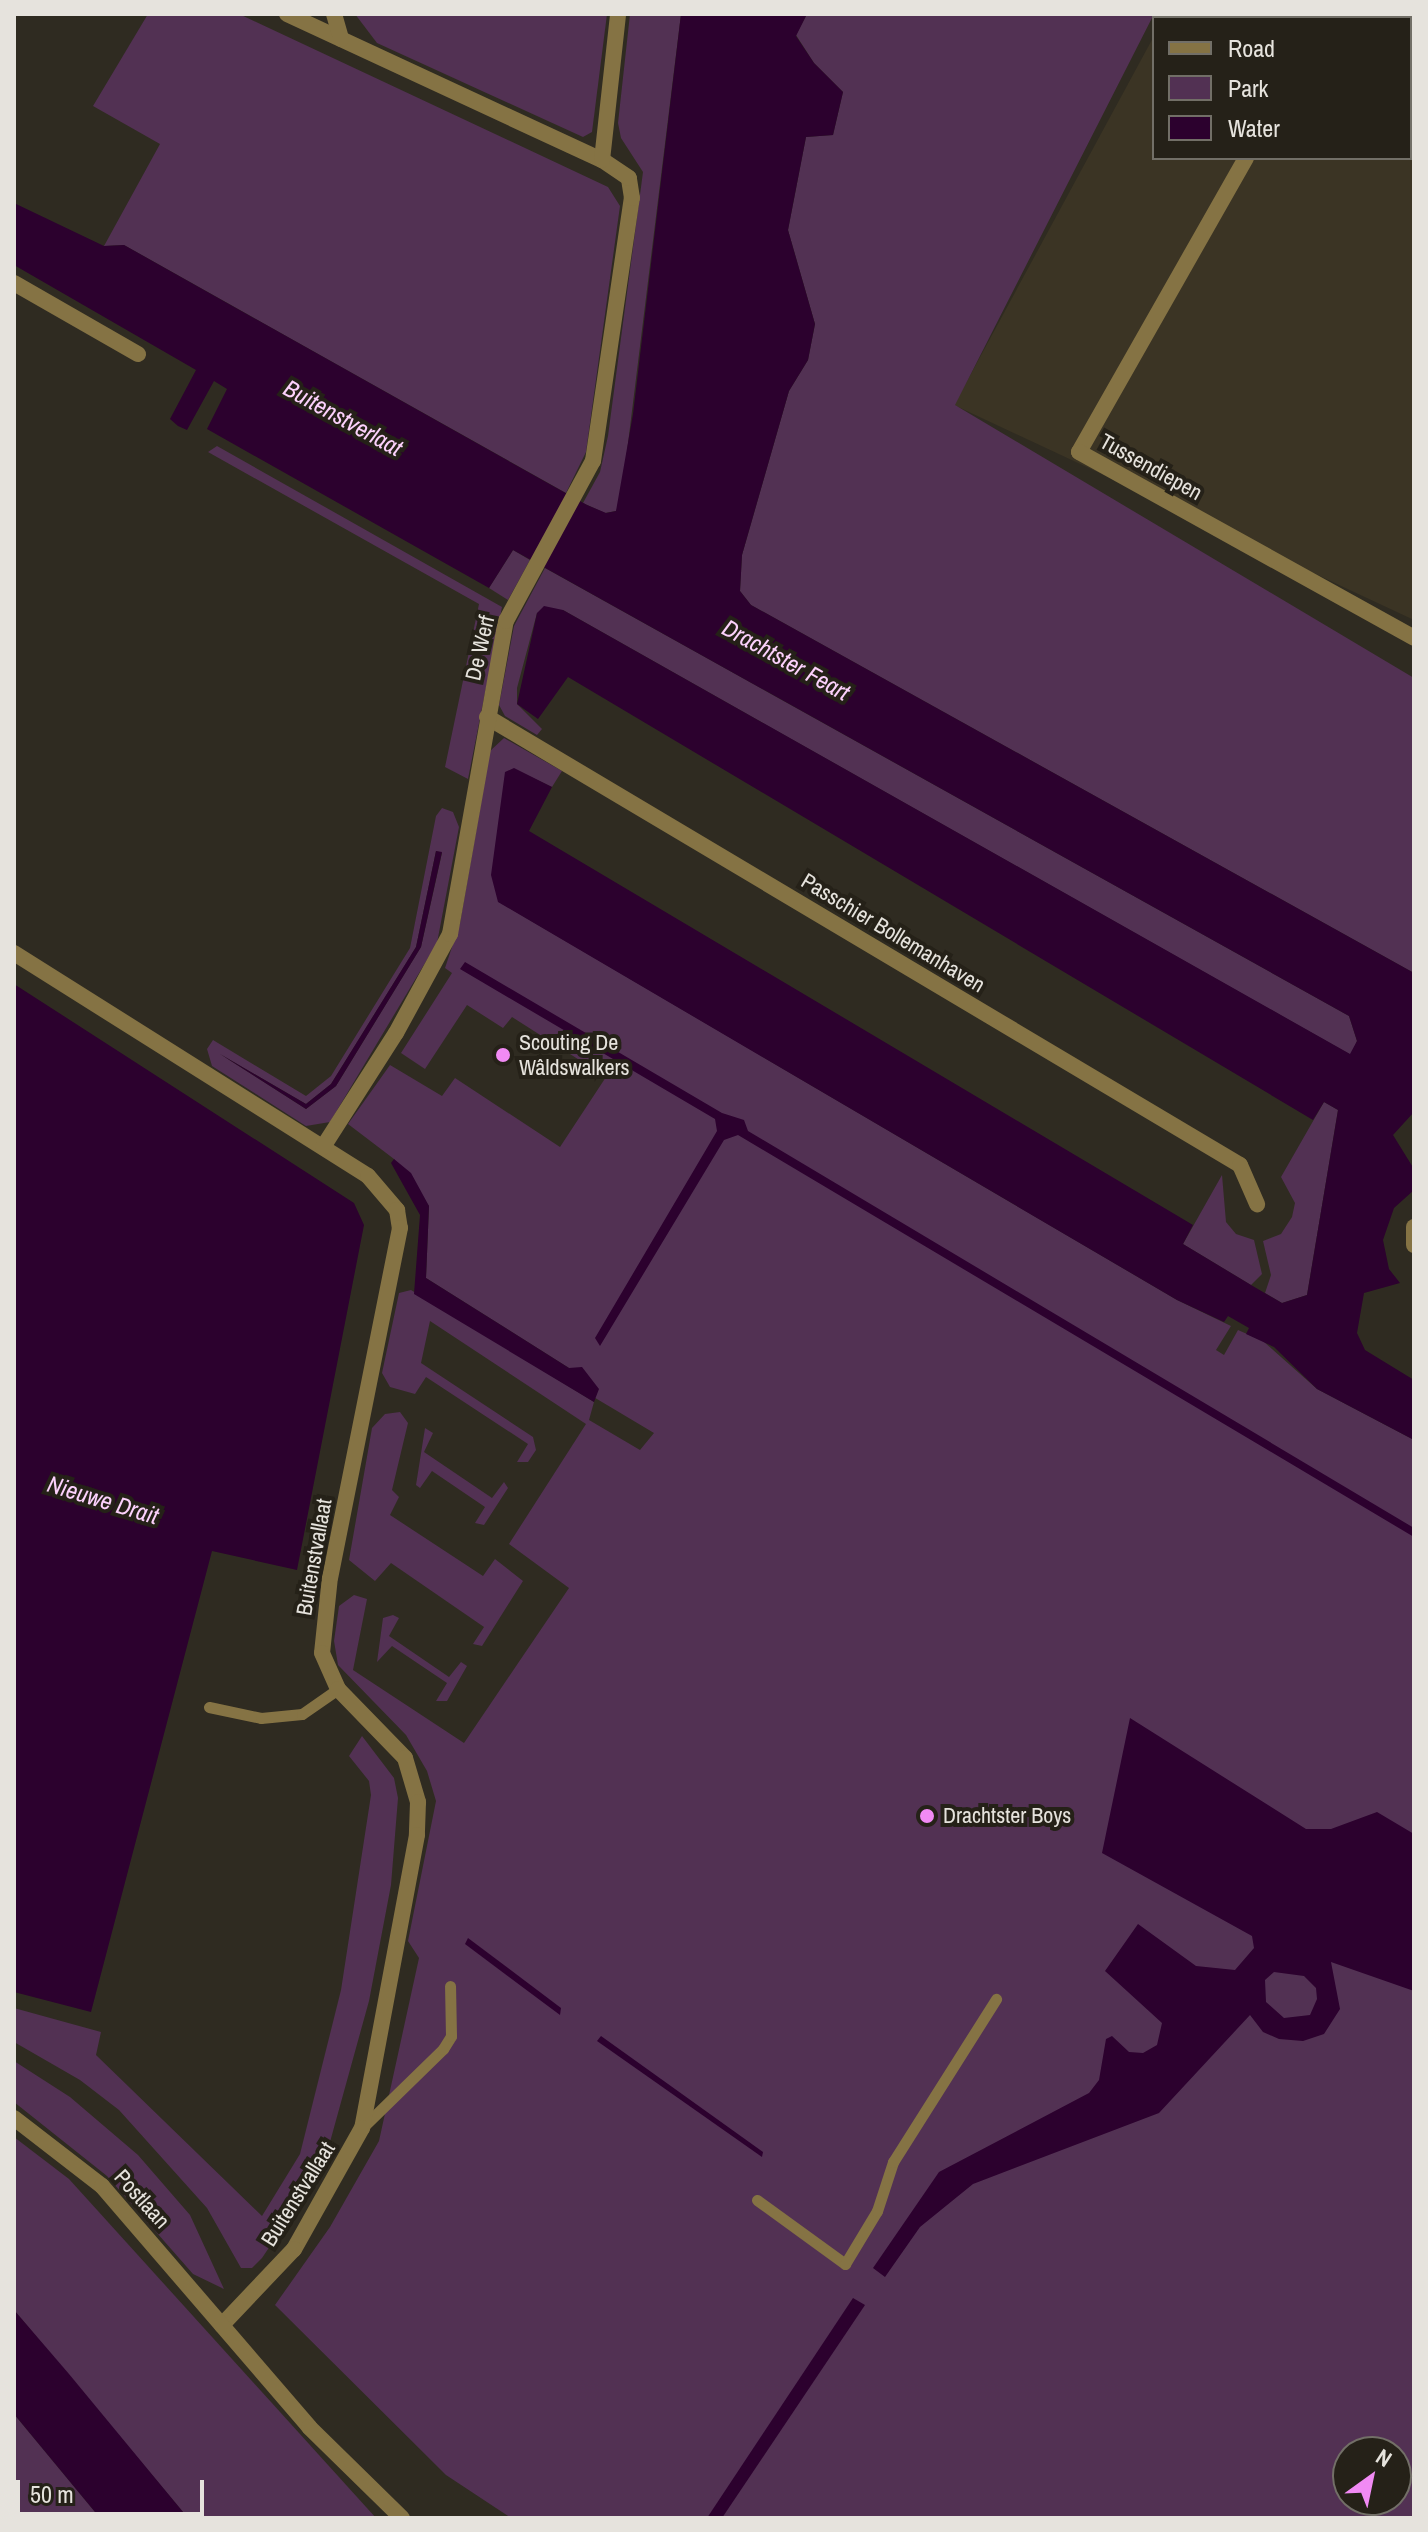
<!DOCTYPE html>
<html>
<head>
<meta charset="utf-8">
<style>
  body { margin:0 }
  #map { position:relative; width:1428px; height:2532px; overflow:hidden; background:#2f2b21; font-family:"Archivo Narrow",sans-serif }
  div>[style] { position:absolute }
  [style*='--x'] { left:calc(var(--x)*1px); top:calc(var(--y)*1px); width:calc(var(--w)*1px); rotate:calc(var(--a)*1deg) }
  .built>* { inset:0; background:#3b3424 }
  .green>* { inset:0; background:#523153 }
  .water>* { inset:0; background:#2c012e }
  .service>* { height:11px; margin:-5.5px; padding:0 5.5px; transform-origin:5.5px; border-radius:5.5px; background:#857344 }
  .minor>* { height:16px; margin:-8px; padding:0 8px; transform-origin:8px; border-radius:8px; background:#857344 }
  .tertiary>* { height:16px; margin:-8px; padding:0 8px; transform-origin:8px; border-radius:8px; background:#857344 }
  .dots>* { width:22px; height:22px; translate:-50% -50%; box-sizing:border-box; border:4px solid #252118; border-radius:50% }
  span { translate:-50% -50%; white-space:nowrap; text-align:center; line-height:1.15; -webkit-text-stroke:8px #252118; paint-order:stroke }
  .street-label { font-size:22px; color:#e6e3dd }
  .poi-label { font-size:22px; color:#e6e3dd }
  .left { translate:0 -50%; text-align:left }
  .water-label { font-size:24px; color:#fcd1fc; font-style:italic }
  .frame { position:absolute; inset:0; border:16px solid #e6e3dd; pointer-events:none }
  .legend { position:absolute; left:1152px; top:16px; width:260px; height:144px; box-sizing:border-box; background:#252118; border:2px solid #726f67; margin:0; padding:10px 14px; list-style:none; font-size:24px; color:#e6e3dd }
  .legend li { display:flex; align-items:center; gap:16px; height:40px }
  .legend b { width:40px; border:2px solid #726f67 }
  .north { position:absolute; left:1332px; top:2436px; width:80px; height:80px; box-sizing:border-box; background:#252118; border:2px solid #726f67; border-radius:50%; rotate:33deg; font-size:22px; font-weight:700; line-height:32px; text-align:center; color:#e6e3dd }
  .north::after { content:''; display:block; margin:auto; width:28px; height:36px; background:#f18af4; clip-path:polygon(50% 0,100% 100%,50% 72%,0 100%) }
  .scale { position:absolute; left:16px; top:2480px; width:188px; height:36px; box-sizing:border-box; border:4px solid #e6e3dd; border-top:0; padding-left:10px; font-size:24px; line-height:28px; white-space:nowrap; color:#e6e3dd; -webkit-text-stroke:6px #252118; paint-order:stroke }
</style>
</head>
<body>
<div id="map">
  <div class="built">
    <i style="clip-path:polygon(1166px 14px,1414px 14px,1414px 620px,954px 405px,1154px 36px,1154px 158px,1410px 158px,1410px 18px,1164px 18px)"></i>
  </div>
  <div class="green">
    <i style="clip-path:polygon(148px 14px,239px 14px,608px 187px,620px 206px,586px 452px,566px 493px,124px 245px,104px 246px,160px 144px,93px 106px)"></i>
    <i style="clip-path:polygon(355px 14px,607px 14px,592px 132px,583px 137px,377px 43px)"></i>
    <i style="clip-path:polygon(630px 14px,681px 14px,621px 500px,616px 511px,605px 513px,583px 503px,600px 472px,608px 436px,643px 172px,621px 138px,618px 123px)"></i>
    <i style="clip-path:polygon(807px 14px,1154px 14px,955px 405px,1414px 678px,1414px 973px,751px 605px,740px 591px,742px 555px,789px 391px,808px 360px,815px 324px,788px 230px,806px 137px,833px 135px,843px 92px,814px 63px,796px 35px)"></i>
    <i style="clip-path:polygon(217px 446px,502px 607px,468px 779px,445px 767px,479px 604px,208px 452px)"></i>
    <i style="clip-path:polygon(513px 550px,530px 560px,508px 600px,489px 588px)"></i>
    <i style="clip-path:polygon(545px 568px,1349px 1016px,1357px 1041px,1351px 1055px,563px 610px,537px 613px,517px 688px,517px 704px,542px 729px,537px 735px,505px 716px,499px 705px,514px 626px)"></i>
    <i style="clip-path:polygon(evenodd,504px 738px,562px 771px,552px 787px,514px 769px,499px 902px,1177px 1300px,1231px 1326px,1216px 1350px,1224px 1355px,1238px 1330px,1263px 1341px,1317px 1389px,1414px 1440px,1414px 2518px,511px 2518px,446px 2475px,275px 2305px,330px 2227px,379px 2141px,419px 1958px,408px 1941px,436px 1801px,427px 1771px,406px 1735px,338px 1665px,334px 1641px,339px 1606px,354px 1595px,367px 1599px,353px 1670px,464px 1743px,569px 1588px,509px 1544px,586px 1424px,430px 1321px,421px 1363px,533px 1437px,536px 1450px,528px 1462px,517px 1462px,528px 1444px,426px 1377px,415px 1394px,390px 1387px,382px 1373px,399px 1293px,411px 1290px,594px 1402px,589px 1420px,640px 1450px,654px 1433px,565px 1380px,569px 1368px,426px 1278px,429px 1206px,394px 1159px,348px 1124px,390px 1065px,442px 1096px,455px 1078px,560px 1147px,606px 1077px,512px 1017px,503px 1028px,467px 1005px,425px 1069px,401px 1053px,452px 973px,445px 968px,460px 923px,490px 751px,504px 738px,1348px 2452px,1396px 2452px,1396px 2500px,1348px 2500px,1348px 2452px)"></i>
    <i style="clip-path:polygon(evenodd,442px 808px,453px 812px,459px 827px,437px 943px,330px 1122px,306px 1126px,212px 1066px,207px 1049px,213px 1040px,306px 1096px,331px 1076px,410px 948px,436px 816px,442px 808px,436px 851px,442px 853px,421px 947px,336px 1086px,306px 1109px,220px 1054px,306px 1104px,331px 1084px,416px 947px,436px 851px)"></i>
    <i style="clip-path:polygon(1324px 1102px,1338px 1110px,1307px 1295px,1282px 1303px,1265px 1293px,1271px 1275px,1263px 1241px,1281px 1234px,1292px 1217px,1295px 1203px,1281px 1177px)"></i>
    <i style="clip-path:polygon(1222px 1175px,1226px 1222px,1236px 1234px,1254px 1240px,1262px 1274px,1251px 1285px,1183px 1244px)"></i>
    <i style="clip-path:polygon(400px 1412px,408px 1423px,392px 1490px,399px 1497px,390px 1515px,483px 1576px,495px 1559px,523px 1581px,482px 1646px,473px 1644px,484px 1627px,391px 1563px,375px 1581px,349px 1560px,372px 1428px,385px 1414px)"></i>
    <i style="clip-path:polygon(425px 1428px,433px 1433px,424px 1452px,492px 1498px,504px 1482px,508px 1488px,484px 1525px,475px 1523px,485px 1507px,432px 1471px,420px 1488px,416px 1485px)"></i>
    <i style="clip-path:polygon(393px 1615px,399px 1618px,389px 1636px,449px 1677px,461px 1662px,467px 1666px,447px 1701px,436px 1701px,447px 1683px,392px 1646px,377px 1662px,383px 1618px)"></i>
    <i style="clip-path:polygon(362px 1736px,394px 1778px,398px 1798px,391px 1885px,369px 2001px,330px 2142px,299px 2203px,262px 2258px,252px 2268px,241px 2268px,207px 2208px,119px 2110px,80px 2080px,14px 2042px,14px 2008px,101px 2032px,96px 2055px,262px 2216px,300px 2154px,341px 1990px,371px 1795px,369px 1781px,349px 1756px)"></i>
    <i style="clip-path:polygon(14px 2061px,70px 2097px,138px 2155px,190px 2215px,224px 2289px,193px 2274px,107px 2176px,14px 2102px)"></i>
    <i style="clip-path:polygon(14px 2137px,69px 2179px,376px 2518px,188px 2518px,14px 2310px)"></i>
    <i style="clip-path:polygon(14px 2414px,100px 2518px,14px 2518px)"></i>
  </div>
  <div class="water">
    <i style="clip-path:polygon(681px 14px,807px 14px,796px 36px,814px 63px,843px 92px,833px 135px,806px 137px,788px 230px,815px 324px,808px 360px,789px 391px,742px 555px,740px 591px,751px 605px,1414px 973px,1414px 1112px,1393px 1135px,1414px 1169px,1414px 1190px,1394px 1208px,1383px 1240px,1389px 1269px,1400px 1283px,1364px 1293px,1357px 1333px,1365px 1350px,1414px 1380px,1414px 1440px,1317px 1389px,1274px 1347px,1246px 1334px,1249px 1328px,1228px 1316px,1224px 1322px,1177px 1300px,498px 902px,491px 875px,505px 772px,514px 768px,552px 787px,529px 831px,1193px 1225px,1183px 1244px,1251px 1285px,1282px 1303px,1307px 1295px,1338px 1110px,1324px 1102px,1313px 1120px,568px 677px,538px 719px,517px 704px,537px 613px,544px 606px,563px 610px,1350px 1054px,1357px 1041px,1349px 1016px,513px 550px,489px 588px,207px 429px,227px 389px,214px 381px,187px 430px,178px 426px,170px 419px,196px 370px,14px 265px,14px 203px,104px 246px,124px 245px,587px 505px,606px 513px,616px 511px,633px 414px)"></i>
    <i style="clip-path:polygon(436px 851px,442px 852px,421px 947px,336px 1086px,306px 1109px,220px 1054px,306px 1104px,331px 1084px,416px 947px)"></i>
    <i style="clip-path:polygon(465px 962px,722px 1113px,744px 1120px,748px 1131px,1414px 1528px,1414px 1537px,738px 1135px,724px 1140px,600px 1346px,595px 1338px,717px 1131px,715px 1119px,460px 969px)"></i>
    <i style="clip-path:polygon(14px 984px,354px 1203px,364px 1225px,297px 1570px,212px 1551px,91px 2012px,14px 1992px)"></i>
    <i style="clip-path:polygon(394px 1159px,411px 1173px,429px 1206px,426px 1278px,569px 1368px,582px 1367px,599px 1389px,594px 1402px,414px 1294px,420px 1215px,391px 1163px)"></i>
    <i style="clip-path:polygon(evenodd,1130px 1718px,1306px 1829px,1331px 1829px,1377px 1812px,1414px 1834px,1414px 1991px,1331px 1962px,1340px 2009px,1324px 2034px,1303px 2041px,1279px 2039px,1263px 2032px,1250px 2015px,1159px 2113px,973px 2184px,920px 2227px,885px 2277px,873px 2268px,939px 2172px,1089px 2093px,1099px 2080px,1106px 2039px,1112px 2036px,1129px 2052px,1143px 2053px,1157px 2045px,1162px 2023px,1105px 1971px,1138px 1924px,1196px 1966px,1235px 1970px,1254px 1948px,1252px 1936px,1102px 1853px,1130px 1718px,1274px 1972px,1304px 1976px,1316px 1988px,1317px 1999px,1310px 2015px,1284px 2018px,1266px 2002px,1265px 1980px,1274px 1972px)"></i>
    <i style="clip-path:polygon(468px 1938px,561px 2008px,560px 2015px,465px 1944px)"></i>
    <i style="clip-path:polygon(601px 2036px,763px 2152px,762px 2157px,597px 2041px)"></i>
    <i style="clip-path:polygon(853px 2298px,865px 2305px,722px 2518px,707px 2518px)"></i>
    <i style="clip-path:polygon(14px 2310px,69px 2374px,188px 2518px,100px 2518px,14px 2414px)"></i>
  </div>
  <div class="service">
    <i style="--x:209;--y:1707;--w:53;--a:11.9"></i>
    <i style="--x:261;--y:1718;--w:41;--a:-5.6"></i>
    <i style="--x:302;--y:1714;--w:44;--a:-34.8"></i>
    <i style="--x:362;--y:2128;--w:113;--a:-44.3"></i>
    <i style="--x:443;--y:2049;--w:15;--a:-58"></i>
    <i style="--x:451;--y:2036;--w:50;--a:-91.1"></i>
    <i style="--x:757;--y:2200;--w:109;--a:36"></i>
    <i style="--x:845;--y:2264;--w:62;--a:-58.9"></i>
    <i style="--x:877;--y:2211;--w:52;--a:-71.9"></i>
    <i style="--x:893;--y:2162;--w:193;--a:-57.7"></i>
  </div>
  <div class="minor">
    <i style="--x:287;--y:14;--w:347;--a:24.9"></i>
    <i style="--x:334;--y:14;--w:26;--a:74"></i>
    <i style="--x:1325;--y:18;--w:5;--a:-53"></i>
    <i style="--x:1246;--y:158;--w:338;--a:119.6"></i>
    <i style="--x:1079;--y:452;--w:383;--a:29"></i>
    <i style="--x:14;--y:283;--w:143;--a:29.8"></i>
    <i style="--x:487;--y:717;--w:876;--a:30.75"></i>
    <i style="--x:1240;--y:1165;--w:43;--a:66.4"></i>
    <i style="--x:14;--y:953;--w:418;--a:32.2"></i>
    <i style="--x:368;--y:1176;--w:45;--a:49.5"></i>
    <i style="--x:397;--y:1210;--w:18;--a:81"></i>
    <i style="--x:400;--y:1228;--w:356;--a:101.3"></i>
    <i style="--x:330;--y:1577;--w:76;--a:96"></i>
    <i style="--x:322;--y:1653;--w:39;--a:66"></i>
    <i style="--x:338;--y:1689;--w:96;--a:45.8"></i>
    <i style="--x:405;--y:1758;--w:46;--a:73.5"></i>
    <i style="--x:418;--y:1802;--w:33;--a:92"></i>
    <i style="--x:417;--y:1835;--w:298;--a:100.6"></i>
    <i style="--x:362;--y:2128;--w:139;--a:119.3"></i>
    <i style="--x:294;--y:2249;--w:105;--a:133.5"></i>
    <i style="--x:323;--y:1147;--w:135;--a:-57.4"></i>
    <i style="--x:396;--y:1033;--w:113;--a:-61.4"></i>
    <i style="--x:450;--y:934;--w:318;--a:-79.9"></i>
    <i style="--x:506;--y:621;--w:182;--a:-61.5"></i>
    <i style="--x:593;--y:461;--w:266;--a:-81.6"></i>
    <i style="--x:632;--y:198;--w:20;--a:-99"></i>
    <i style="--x:629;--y:178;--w:32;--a:-146"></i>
    <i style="--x:602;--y:160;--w:147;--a:-83.7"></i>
    <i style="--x:1414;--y:1227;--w:18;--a:90"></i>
  </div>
  <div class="tertiary">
    <i style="--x:14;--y:2118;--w:111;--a:37.7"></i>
    <i style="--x:102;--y:2186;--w:318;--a:49.3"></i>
    <i style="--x:309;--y:2427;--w:130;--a:44.4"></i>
  </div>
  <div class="dots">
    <i style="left:503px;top:1055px;background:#f18af4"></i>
    <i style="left:927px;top:1816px;background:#f18af4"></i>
  </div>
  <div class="street-label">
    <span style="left:1151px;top:467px;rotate:29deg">Tussendiepen</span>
    <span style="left:480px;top:648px;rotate:-77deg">De Werf</span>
    <span style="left:893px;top:933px;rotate:31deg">Passchier Bollemanhaven</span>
    <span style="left:314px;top:1557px;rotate:-80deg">Buitenstvallaat</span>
    <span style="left:298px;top:2194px;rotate:-58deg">Buitenstvallaat</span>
    <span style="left:142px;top:2199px;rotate:48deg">Postlaan</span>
  </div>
  <div class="poi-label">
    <span class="left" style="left:519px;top:1055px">Scouting De<br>Wâldswalkers</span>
    <span class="left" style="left:943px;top:1816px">Drachtster Boys</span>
  </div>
  <div class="water-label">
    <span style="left:343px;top:418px;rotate:29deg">Buitenstverlaat</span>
    <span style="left:786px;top:660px;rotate:29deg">Drachtster Feart</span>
    <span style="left:103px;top:1500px;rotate:17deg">Nieuwe Drait</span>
  </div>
  <div class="frame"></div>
  <ul class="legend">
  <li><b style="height:10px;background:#857344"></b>Road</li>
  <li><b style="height:22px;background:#523153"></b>Park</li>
  <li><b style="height:22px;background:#2c012e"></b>Water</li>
  </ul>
  <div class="north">N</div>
  <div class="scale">50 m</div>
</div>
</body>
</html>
